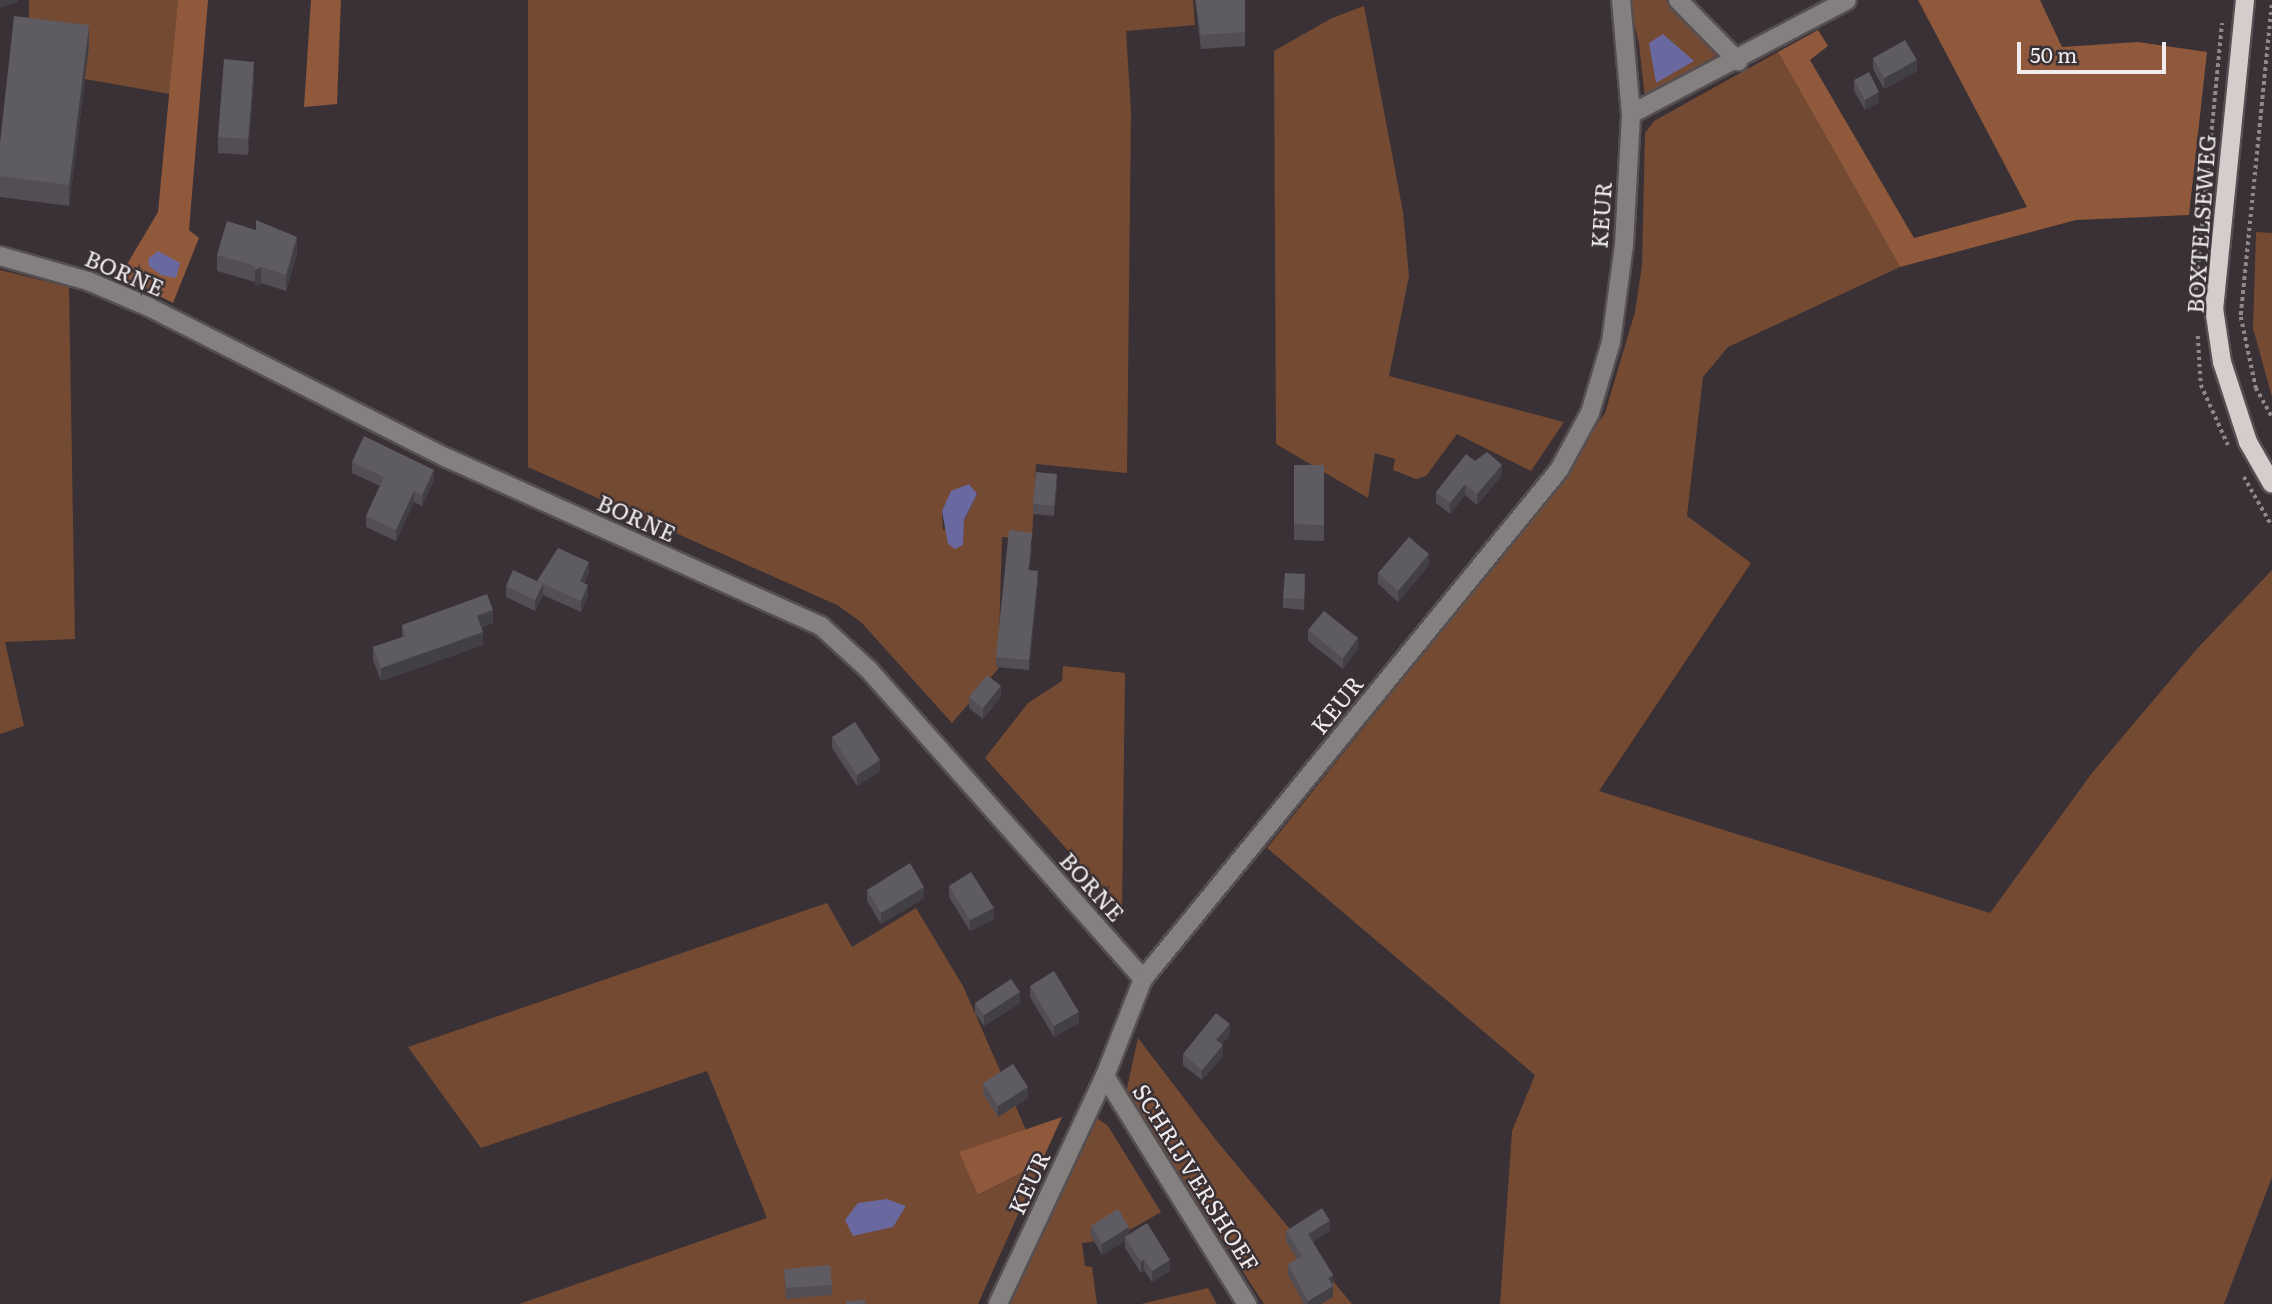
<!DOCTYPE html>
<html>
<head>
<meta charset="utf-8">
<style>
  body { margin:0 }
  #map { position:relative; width:2272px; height:1304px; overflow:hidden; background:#393135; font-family:Literata,serif }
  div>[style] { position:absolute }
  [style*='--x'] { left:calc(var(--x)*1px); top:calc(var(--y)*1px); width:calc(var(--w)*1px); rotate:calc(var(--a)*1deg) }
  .green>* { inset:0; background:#754a32 }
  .forest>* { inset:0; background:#90593b }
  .water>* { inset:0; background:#69699f }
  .path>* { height:3.5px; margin-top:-1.75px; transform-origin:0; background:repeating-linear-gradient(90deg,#8f898c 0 3.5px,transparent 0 7px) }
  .roads { filter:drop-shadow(2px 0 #564f52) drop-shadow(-2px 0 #564f52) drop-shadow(0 2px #564f52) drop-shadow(0 -2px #564f52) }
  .minor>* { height:18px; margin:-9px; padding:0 9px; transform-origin:9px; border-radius:9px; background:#848080 }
  .major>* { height:18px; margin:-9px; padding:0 9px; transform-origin:9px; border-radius:9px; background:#d5cccc }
  .wall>* { inset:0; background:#524e54 }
  .shaded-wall>* { inset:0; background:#424045 }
  .building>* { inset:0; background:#5f5b62 }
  span { translate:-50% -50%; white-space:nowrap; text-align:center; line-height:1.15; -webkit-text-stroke:5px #393135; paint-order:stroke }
  .street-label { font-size:23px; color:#f0ebed }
  .scale { position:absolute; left:2017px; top:42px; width:149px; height:32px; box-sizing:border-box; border:4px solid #f0ebed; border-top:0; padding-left:9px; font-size:21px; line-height:24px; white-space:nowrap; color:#f0ebed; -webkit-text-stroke:5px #393135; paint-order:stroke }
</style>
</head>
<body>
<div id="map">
  <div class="green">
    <i style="clip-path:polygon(29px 0,178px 0,170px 94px,28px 69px)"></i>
    <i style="clip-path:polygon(evenodd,528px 0,1193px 0,1195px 25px,1126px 31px,1131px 111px,1127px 473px,1036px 464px,1032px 539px,1002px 537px,998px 669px,952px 723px,861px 622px,837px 605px,528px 467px,528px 0,977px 494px,964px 521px,943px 530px,942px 511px,977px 494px)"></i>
    <i style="clip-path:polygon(1629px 0,1666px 0,1719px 54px,1645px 98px,1639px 44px)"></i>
    <i style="clip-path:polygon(1364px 6px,1403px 212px,1409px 276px,1389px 376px,1564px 422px,1531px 471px,1457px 434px,1426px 476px,1416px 479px,1393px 470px,1395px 459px,1375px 453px,1368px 498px,1276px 444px,1274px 51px,1332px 18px)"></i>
    <i style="clip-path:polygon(1778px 52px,1900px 267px,1728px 347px,1703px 377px,1687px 516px,1751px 563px,1599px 791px,1990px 913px,2092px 773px,2195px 651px,2272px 570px,2272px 1177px,2224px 1304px,1500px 1304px,1512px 1131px,1535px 1075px,1267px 848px,1519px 535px,1605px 413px,1635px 312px,1642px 265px,1645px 133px,1654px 121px)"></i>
    <i style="clip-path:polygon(2256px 232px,2272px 233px,2272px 397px,2253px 328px)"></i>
    <i style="clip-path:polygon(0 270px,69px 287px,75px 639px,5px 642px,24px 726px,0 734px)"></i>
    <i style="clip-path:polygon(1063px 666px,1125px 673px,1122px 911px,985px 758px,1028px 703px,1062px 681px)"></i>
    <i style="clip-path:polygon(827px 903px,852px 947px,916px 908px,963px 986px,1026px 1130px,960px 1152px,979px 1195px,1041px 1163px,978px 1304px,519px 1304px,767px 1218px,707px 1071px,481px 1148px,408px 1047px)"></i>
    <i style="clip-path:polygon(1138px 1038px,1216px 1140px,1352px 1304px,1264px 1304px,1126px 1093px)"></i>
    <i style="clip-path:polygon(1089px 1112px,1108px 1126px,1161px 1212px,1114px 1239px,1082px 1243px,1085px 1266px,1092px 1267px,1097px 1304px,1001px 1304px)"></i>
    <i style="clip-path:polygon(1208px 1288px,1217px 1304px,1141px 1304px)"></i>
  </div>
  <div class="forest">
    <i style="clip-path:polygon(178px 0,208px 0,189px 230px,199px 238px,173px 303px,120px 276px,158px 212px)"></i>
    <i style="clip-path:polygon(311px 0,341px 0,337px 104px,304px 107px)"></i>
    <i style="clip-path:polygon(1918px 0,2040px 0,2062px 47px,2138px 42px,2207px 52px,2189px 215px,2076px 220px,1900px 267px,1778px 52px,1818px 30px,1828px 46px,1810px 60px,1914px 238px,2027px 207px)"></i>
    <i style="clip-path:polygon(1062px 1117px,1041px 1163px,978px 1195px,959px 1152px)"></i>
  </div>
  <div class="water">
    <i style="clip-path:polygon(1663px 34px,1694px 61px,1656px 83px,1649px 43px)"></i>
    <i style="clip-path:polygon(158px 251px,180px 263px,176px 278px,161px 275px,149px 266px,148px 259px)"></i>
    <i style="clip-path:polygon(969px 484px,977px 494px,964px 520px,963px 545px,955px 549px,948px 544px,942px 511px,951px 491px)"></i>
    <i style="clip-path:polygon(887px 1199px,906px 1206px,893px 1227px,853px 1236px,845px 1220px,858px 1203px)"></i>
  </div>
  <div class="path">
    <i style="--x:2272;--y:5;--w:314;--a:95.7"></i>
    <i style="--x:2241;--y:317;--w:73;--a:78.1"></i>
    <i style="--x:2256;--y:388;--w:33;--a:61"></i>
    <i style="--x:2195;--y:297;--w:275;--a:-84.4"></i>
    <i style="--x:2198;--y:336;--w:49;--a:86.5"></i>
    <i style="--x:2201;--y:385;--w:66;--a:65.8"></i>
    <i style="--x:2244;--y:477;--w:56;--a:60.3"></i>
  </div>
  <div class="roads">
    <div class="minor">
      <i style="--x:1678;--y:0;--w:86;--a:45.5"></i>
      <i style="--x:1631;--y:114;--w:244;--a:-27.8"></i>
      <i style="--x:0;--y:256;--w:91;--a:15.9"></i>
      <i style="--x:88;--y:281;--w:66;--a:23.1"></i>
      <i style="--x:149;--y:307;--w:334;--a:26.9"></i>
      <i style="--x:447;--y:458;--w:410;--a:24.2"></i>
      <i style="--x:821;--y:626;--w:65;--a:42.5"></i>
      <i style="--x:869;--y:670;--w:413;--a:48.4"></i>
      <i style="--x:1105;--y:1076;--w:269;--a:58.1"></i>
      <i style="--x:998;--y:1304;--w:252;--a:-64.9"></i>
      <i style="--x:1105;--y:1076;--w:104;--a:-68.6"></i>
      <i style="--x:1143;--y:979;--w:657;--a:-50.74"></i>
      <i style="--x:1559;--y:470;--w:65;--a:-61.5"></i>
      <i style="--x:1590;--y:413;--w:74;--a:-73.5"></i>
      <i style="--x:1611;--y:342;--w:98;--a:-82.4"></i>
      <i style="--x:1624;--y:245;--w:131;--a:-86.9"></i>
      <i style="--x:1631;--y:114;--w:114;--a:-95"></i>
    </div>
    <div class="major">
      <i style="--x:2245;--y:0;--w:310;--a:95.7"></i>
      <i style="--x:2214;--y:308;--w:55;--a:81.6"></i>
      <i style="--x:2222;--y:362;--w:84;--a:72"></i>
      <i style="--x:2248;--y:442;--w:48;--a:60.3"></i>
    </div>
  </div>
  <div class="wall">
    <i style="clip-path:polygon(1195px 0,1245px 0,1245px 46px,1201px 49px)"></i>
    <i style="clip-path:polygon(89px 46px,69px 206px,0 197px,0 143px)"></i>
    <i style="clip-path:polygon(1873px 58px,1917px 71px,1884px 89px,1873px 69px)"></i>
    <i style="clip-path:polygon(254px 78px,248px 155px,218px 153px,218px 137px)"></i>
    <i style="clip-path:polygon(1854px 80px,1879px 102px,1865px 110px,1854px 91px)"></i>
    <i style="clip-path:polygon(297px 254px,286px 291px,261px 283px,255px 286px,255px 282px,217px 271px,217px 255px)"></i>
    <i style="clip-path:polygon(1475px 461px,1502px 475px,1477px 505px,1465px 495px,1450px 514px,1436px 503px,1436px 492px)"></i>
    <i style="clip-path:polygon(352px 462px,434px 480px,422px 506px,414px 502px,396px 541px,366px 527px,366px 516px,380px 486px,352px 473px)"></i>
    <i style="clip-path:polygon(1294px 465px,1324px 465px,1324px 541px,1294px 540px)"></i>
    <i style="clip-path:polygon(1057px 485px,1054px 516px,1033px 514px,1033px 504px)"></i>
    <i style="clip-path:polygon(1032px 543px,1029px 570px,1038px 581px,1029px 670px,996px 667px,996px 657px)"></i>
    <i style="clip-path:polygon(1429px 565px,1398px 602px,1378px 584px,1378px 573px)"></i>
    <i style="clip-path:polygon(589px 573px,584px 583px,588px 596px,581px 612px,543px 595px,535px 611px,506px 597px,506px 586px)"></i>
    <i style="clip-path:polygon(1305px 585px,1304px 610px,1283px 608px,1283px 598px)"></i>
    <i style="clip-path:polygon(493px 623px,481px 628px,483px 645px,381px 681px,373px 660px,373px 647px,402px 637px,402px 625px)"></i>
    <i style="clip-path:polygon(1308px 630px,1358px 649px,1343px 669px,1308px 641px)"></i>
    <i style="clip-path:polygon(969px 697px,1001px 697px,983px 719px,969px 708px)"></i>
    <i style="clip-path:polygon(832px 737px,880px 771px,857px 786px,832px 748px)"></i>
    <i style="clip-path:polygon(949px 886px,994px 919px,970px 931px,949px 897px)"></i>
    <i style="clip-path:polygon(867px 890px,924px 898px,881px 924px,867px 901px)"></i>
    <i style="clip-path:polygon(1030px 986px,1079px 1023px,1054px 1037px,1030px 997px)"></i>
    <i style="clip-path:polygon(975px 1003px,1020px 1003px,984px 1026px,975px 1013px)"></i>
    <i style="clip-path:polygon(1230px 1035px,1222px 1044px,1223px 1056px,1202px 1080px,1183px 1065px,1183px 1054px)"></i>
    <i style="clip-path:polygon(983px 1083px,1028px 1098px,998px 1117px,983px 1094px)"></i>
    <i style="clip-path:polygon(1091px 1226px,1129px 1235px,1170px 1271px,1152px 1282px,1144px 1270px,1141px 1273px,1125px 1248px,1125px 1241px,1102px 1255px,1091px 1236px)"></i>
    <i style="clip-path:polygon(1286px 1231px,1330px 1231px,1312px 1242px,1333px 1275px,1333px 1297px,1321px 1304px,1304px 1304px,1288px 1275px,1288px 1264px,1297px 1259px,1286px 1241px)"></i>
    <i style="clip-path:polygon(784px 1269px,832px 1285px,832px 1295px,786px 1299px)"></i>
  </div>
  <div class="shaded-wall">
    <i style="clip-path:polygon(0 0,18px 0,18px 2px,0 8px)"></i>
    <i style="clip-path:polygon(89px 25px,89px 46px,69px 206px,69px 185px)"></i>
    <i style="clip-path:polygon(1917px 60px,1917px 71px,1884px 89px,1884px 78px)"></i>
    <i style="clip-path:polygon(254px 62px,254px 78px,248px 155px,248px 139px)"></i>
    <i style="clip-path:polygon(1879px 92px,1879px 102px,1865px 110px,1865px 100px)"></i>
    <i style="clip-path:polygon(297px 237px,297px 254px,286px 291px,286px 275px)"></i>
    <i style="clip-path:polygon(261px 267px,261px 283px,255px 286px,255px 270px)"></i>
    <i style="clip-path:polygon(1502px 465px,1502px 475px,1477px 505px,1477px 494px)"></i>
    <i style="clip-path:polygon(434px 470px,434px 480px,422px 506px,422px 495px)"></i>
    <i style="clip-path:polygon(1057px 474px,1057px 485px,1054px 516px,1054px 506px)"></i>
    <i style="clip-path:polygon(1465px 484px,1465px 495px,1450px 514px,1450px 503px)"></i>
    <i style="clip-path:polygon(414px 491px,414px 502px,396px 541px,396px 530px)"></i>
    <i style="clip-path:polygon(1429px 554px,1429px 565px,1398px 602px,1398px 591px)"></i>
    <i style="clip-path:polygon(589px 562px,589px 573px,580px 592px,580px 581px)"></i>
    <i style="clip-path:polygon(1038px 571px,1038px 581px,1029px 670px,1029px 660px)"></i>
    <i style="clip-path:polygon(543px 584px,543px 595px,535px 611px,535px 600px)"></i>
    <i style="clip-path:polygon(588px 585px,588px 596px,581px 612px,581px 601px)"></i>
    <i style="clip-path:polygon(493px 610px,493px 623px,477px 629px,477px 616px)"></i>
    <i style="clip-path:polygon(483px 632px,483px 645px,381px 681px,381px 668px)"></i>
    <i style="clip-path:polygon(1358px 638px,1358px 649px,1343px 669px,1343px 658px)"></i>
    <i style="clip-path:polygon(1001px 686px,1001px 697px,983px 719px,983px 708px)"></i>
    <i style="clip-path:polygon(880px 760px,880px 771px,857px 786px,857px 775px)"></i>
    <i style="clip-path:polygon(924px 887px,924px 898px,881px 924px,881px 913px)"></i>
    <i style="clip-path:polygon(994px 908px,994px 919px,970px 931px,970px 920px)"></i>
    <i style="clip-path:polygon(1020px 992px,1020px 1003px,984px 1026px,984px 1015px)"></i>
    <i style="clip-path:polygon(1079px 1012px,1079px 1023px,1054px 1037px,1054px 1026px)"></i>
    <i style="clip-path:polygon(1230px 1024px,1230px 1035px,1216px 1050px,1216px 1040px)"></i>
    <i style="clip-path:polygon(1223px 1045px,1223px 1056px,1202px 1080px,1202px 1070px)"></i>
    <i style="clip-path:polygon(1028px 1087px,1028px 1098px,998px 1117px,998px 1106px)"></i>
    <i style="clip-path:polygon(1330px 1221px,1330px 1231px,1308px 1245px,1308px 1234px)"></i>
    <i style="clip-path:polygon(1129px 1227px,1129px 1238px,1125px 1237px,1125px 1241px,1102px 1255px,1102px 1244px)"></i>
    <i style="clip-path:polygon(1144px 1259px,1144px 1270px,1141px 1273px,1141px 1262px)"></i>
    <i style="clip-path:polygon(1170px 1260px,1170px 1271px,1152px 1282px,1152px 1271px)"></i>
    <i style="clip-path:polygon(1333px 1275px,1333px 1285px,1328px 1278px)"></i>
    <i style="clip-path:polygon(1333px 1286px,1333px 1297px,1321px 1304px,1308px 1304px,1308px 1301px)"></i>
  </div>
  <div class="building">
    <i style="clip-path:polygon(1196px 0,1245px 0,1245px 32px,1201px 35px)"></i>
    <i style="clip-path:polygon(14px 16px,89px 25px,69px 185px,0 176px,0 143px)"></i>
    <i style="clip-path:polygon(1905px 40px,1917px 60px,1884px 78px,1873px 58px)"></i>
    <i style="clip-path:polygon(224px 59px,254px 62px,248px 139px,218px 137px)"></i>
    <i style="clip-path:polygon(1869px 72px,1879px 92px,1865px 100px,1854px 80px)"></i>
    <i style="clip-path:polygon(256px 220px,297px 237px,286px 275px,261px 267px,255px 270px,255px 266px,217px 255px,227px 221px,256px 230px)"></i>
    <i style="clip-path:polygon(364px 436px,434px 470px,422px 495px,414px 491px,396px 530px,366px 516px,384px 477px,352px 462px)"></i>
    <i style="clip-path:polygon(1487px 452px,1502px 465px,1477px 494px,1465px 484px,1450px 503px,1436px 492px,1466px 454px,1475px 461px)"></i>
    <i style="clip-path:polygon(1294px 465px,1324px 465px,1324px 525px,1294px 524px)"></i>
    <i style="clip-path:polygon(1036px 472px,1057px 474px,1054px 506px,1033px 504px)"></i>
    <i style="clip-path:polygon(1009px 530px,1032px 533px,1028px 570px,1038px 571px,1029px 660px,996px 657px)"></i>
    <i style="clip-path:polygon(1409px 537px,1429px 554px,1398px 591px,1378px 573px)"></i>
    <i style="clip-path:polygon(558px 548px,589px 562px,580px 581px,588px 585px,581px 601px,537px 581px)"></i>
    <i style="clip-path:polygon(513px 570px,543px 584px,535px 600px,506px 586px)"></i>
    <i style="clip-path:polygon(1285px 573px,1305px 574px,1304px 599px,1283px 598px)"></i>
    <i style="clip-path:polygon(487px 594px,493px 610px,477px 616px,483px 632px,381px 668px,373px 647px,406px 636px,402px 625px)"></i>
    <i style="clip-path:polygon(1324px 611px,1358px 638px,1343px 658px,1308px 630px)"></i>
    <i style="clip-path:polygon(987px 675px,1001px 686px,983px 708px,969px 697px)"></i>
    <i style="clip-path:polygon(855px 722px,880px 760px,857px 775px,832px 737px)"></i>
    <i style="clip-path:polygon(910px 863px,924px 887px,881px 913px,867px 890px)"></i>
    <i style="clip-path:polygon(971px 872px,994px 908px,970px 920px,949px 886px)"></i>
    <i style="clip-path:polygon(1054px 971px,1079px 1012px,1054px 1026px,1030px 986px)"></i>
    <i style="clip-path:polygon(1011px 979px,1020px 992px,984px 1015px,975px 1003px)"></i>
    <i style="clip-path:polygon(1216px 1013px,1230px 1024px,1216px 1040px,1223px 1045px,1202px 1070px,1183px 1054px)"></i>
    <i style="clip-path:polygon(1013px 1064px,1028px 1087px,998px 1106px,983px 1083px)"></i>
    <i style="clip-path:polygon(1322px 1208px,1330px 1221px,1308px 1234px,1333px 1275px,1328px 1278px,1333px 1286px,1308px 1301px,1288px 1264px,1302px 1256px,1286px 1231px)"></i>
    <i style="clip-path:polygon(1118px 1209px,1129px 1227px,1102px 1244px,1091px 1226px)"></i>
    <i style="clip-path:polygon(1147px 1223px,1170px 1260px,1152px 1271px,1144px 1259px,1141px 1262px,1125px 1237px)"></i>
    <i style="clip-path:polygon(830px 1265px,832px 1285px,786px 1288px,784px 1269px)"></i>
    <i style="clip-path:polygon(865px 1300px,865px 1304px,846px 1304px,846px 1301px)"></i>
  </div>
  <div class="street-label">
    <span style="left:1600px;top:215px;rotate:-86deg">KEUR</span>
    <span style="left:2200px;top:224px;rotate:-86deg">BOXTELSEWEG</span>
    <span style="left:125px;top:272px;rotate:23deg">BORNE</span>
    <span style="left:637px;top:517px;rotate:24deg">BORNE</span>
    <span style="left:1336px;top:704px;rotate:-51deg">KEUR</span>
    <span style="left:1093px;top:886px;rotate:48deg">BORNE</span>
    <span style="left:1197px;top:1177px;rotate:58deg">SCHRIJVERSHOEF</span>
    <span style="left:1028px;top:1182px;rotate:-65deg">KEUR</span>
  </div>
  <div class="scale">50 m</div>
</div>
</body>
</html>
